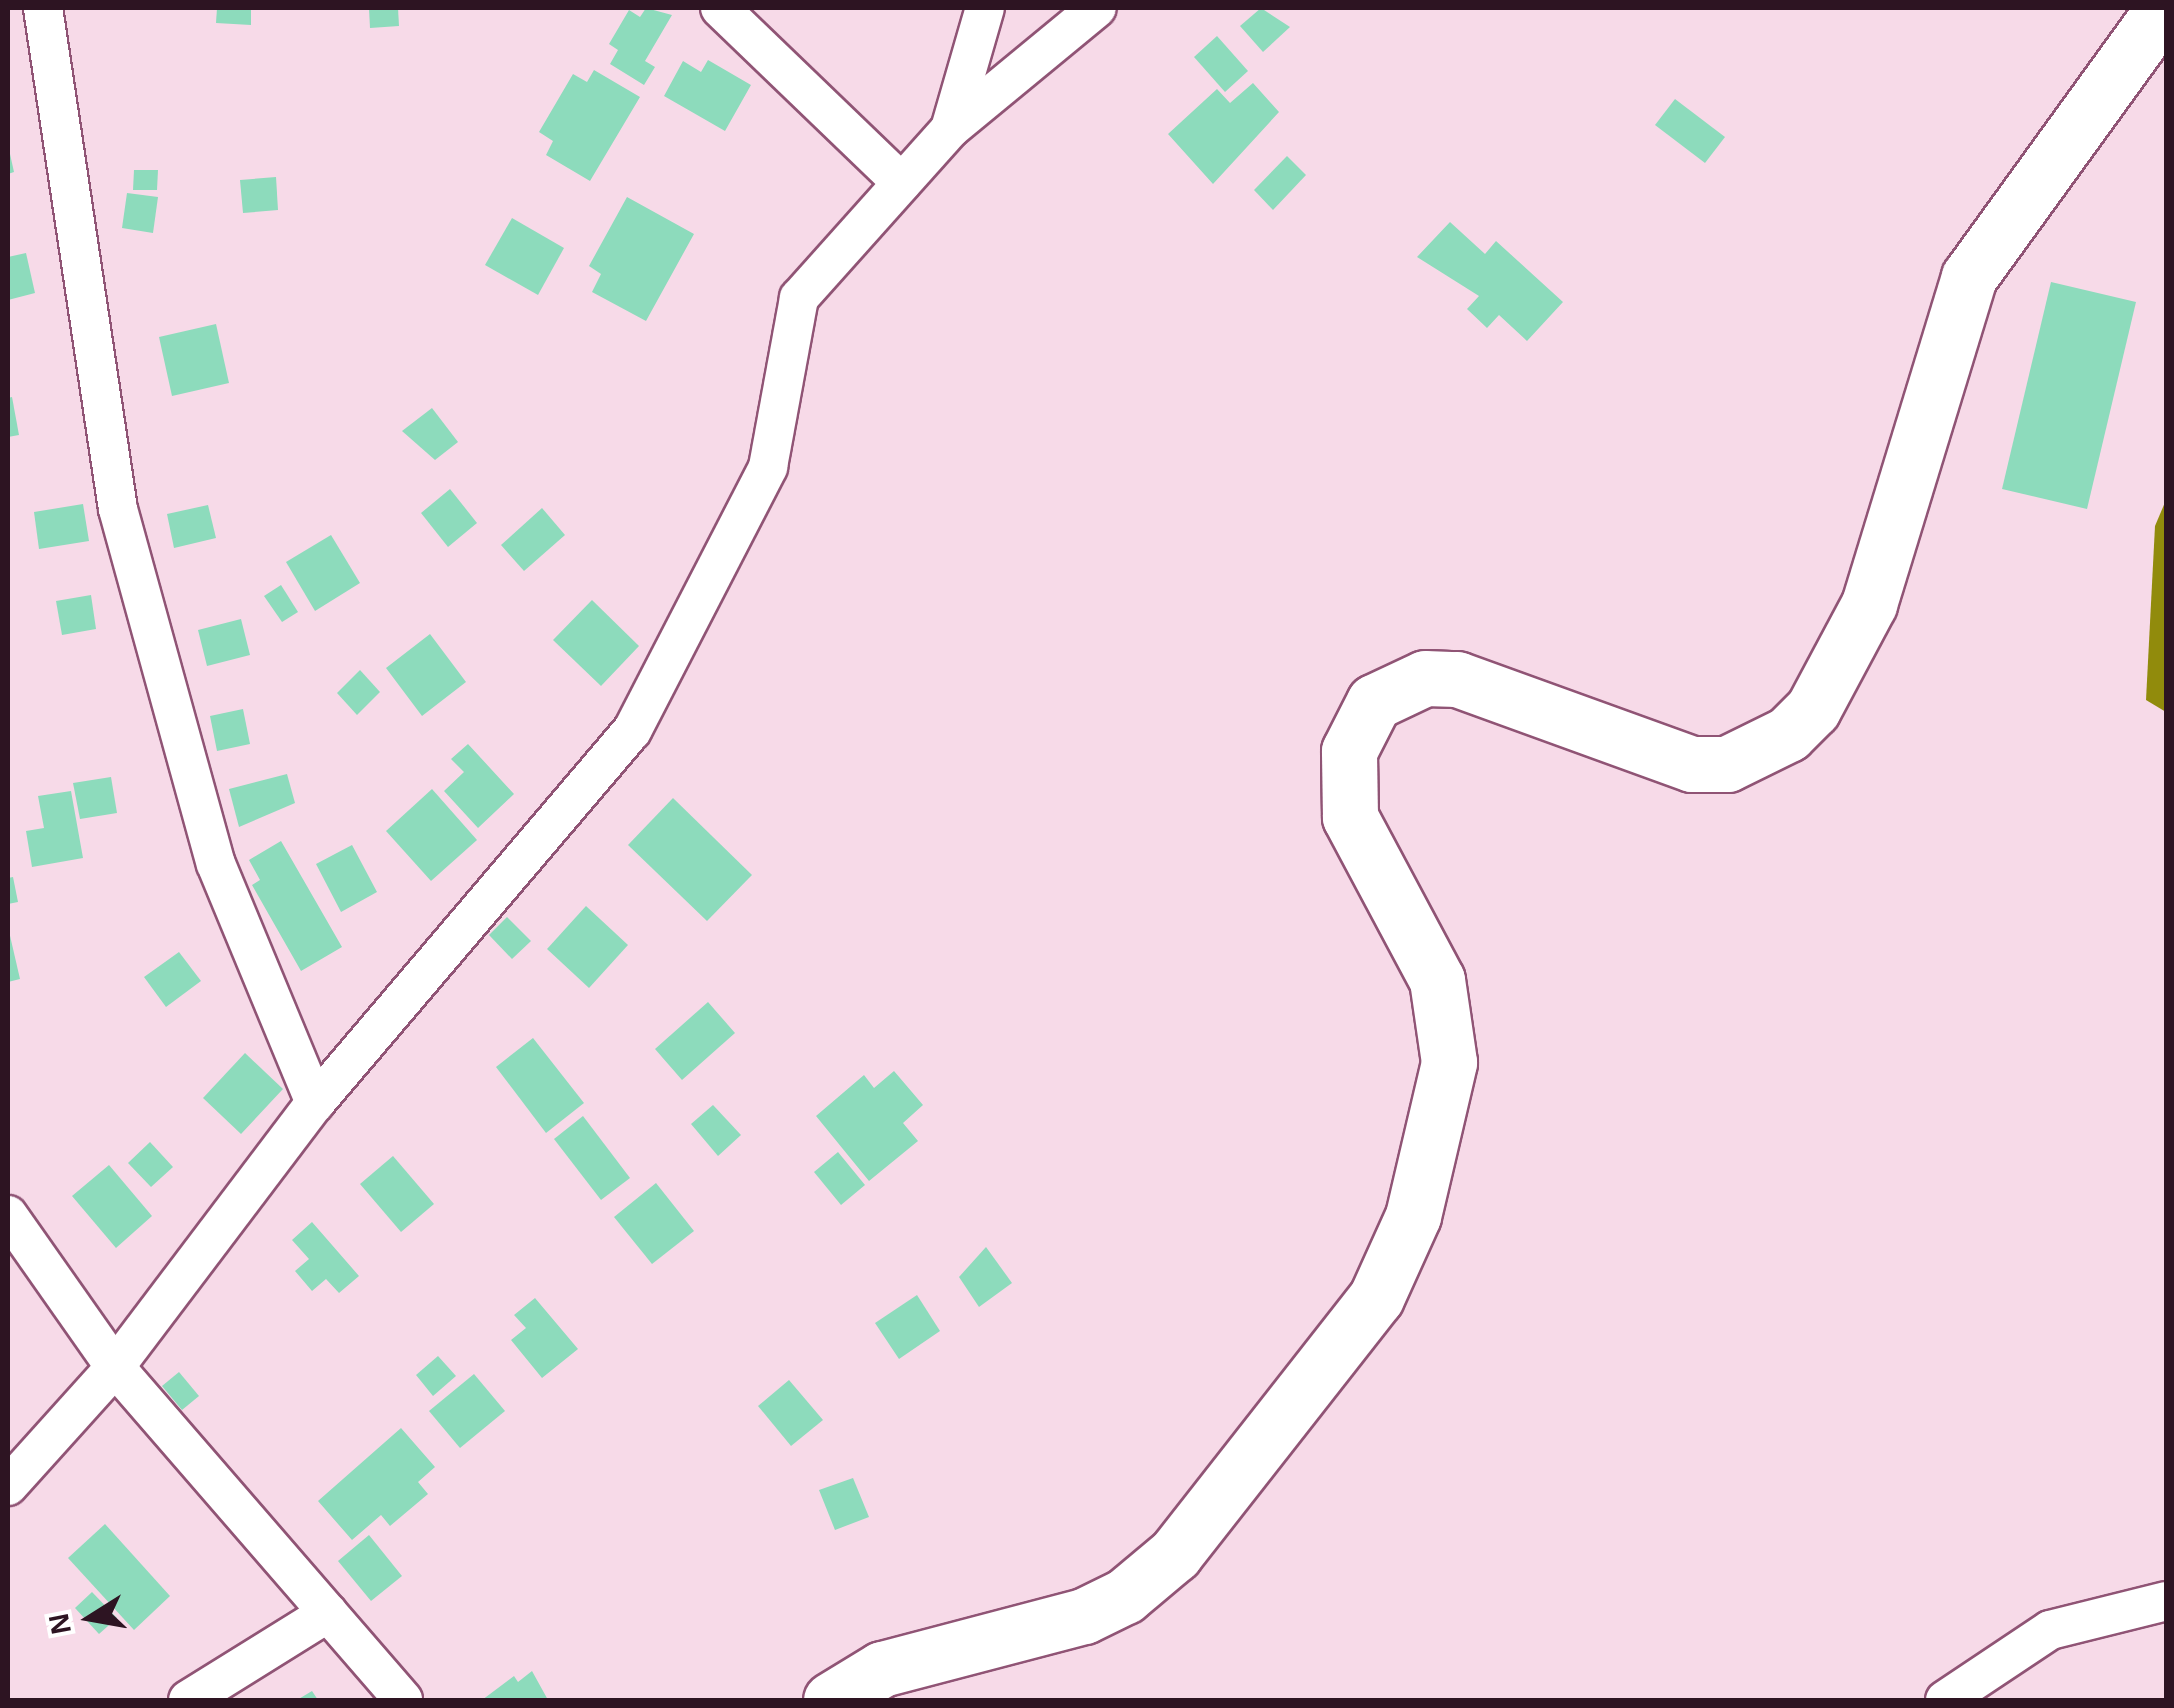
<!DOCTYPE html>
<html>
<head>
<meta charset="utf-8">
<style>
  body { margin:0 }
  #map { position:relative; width:2174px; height:1708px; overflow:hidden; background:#f7dae8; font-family:Helvetica,sans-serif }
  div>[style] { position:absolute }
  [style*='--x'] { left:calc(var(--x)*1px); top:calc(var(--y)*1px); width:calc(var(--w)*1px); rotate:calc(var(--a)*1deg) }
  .water>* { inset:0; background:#918b0c }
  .building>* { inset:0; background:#8ddbbc }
  .roads { filter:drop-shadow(2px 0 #905475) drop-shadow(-2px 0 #905475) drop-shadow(0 2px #905475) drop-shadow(0 -2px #905475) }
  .street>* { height:38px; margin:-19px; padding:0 19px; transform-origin:19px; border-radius:19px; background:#fff }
  .highway>* { height:55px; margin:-27.5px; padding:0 27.5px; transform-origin:27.5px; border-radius:27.5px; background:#fff }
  span { translate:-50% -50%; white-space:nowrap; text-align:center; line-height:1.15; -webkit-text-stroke:9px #fff; paint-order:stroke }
  .frame { position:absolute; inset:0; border:10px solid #2d1422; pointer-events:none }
  .north { position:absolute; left:40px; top:1568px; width:100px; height:100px; -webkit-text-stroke:8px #fff; paint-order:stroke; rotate:259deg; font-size:28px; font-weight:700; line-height:40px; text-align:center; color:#2d1422 }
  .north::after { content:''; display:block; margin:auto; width:35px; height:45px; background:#2d1422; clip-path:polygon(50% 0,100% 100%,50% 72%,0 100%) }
</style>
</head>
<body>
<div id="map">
  <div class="water">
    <i style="clip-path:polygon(2166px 500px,2166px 712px,2146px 700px,2155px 526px)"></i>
  </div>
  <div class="building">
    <i style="clip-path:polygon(217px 8px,251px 8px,251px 25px,216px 23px)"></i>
    <i style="clip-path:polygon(369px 8px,398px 8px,399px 26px,370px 28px)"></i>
    <i style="clip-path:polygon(646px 8px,672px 15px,645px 61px,655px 67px,644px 85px,610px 64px,618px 50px,609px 44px,629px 10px,640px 17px)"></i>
    <i style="clip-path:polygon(1261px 8px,1290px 27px,1263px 52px,1240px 26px)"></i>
    <i style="clip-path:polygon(1217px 36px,1248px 71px,1225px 92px,1194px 57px)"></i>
    <i style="clip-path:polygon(708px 60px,751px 85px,725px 131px,664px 96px,683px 61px,701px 72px)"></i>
    <i style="clip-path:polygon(594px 70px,640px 97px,590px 181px,546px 155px,553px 141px,539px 132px,573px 74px,587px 82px)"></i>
    <i style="clip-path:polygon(1253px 83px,1279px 112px,1213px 184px,1168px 134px,1217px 89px,1230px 103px)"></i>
    <i style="clip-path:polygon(1675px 99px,1725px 137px,1705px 163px,1655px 125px)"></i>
    <i style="clip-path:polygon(8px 145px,14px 172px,8px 174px)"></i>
    <i style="clip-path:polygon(1287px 156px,1306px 175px,1273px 210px,1254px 190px)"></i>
    <i style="clip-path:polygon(134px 170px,158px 170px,157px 190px,133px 190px)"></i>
    <i style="clip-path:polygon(276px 177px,278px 210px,243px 213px,240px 180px)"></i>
    <i style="clip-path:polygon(127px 193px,158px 197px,153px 233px,122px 228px)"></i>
    <i style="clip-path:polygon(627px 197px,694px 234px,646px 321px,592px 292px,601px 274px,589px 266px)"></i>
    <i style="clip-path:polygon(512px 218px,564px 248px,538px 295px,485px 265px)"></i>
    <i style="clip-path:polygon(1450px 222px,1485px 254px,1496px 241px,1563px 302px,1527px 341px,1499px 315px,1487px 328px,1467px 309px,1479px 296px,1417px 257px)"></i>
    <i style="clip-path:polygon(26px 253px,35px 293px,8px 300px,8px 257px)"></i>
    <i style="clip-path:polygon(2051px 282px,2136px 302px,2087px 509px,2002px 489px)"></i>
    <i style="clip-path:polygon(216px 324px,229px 383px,172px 396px,159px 337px)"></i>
    <i style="clip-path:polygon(12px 397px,19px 435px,8px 437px,8px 398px)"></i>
    <i style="clip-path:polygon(432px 408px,458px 442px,435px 460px,402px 431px)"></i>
    <i style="clip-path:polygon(450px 489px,477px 523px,448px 547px,421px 513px)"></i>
    <i style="clip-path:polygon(83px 504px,89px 541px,39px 549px,34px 512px)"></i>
    <i style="clip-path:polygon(208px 505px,216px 538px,174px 548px,167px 514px)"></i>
    <i style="clip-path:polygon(542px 508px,565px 535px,524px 571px,501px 545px)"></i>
    <i style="clip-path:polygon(331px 535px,360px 583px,315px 611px,286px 562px)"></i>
    <i style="clip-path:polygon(281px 585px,298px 612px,282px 622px,264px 596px)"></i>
    <i style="clip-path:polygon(91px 595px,96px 629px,62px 635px,56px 601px)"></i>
    <i style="clip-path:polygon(592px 600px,639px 646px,601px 686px,553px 640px)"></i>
    <i style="clip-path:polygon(241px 619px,250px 655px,207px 666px,198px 630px)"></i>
    <i style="clip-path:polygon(430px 634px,466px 682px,422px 716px,386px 668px)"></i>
    <i style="clip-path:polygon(360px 670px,380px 692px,357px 715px,337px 693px)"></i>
    <i style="clip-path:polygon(243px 709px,250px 744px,217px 751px,210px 716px)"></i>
    <i style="clip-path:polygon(468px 744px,514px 794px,478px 828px,444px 791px,464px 772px,451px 759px)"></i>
    <i style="clip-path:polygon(287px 774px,295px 803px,239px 827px,229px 789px)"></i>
    <i style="clip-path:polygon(111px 777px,117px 813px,80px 819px,73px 783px)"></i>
    <i style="clip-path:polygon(432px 789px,477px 840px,431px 881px,386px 831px)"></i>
    <i style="clip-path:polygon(71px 791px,83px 858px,32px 867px,26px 831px,44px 828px,38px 796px)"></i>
    <i style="clip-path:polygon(673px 798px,752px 875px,707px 921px,628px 845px)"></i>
    <i style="clip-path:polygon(281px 841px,342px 947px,301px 971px,252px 885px,260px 880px,249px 860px)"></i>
    <i style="clip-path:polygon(352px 845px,377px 892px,341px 912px,316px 864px)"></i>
    <i style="clip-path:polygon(13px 877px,18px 902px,8px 904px,8px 878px)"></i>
    <i style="clip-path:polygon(586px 906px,628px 945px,589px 988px,547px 949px)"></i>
    <i style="clip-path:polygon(507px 917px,531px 941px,512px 959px,489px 935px)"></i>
    <i style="clip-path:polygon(8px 927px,20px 979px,8px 982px)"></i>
    <i style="clip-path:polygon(179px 952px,201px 981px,166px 1007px,144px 977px)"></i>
    <i style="clip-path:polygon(708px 1002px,735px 1033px,682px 1080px,655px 1049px)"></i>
    <i style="clip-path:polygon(533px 1038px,584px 1103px,546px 1133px,496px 1067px)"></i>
    <i style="clip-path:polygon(245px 1053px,283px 1089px,241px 1134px,203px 1098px)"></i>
    <i style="clip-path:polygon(894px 1071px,923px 1105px,903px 1123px,918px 1141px,869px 1181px,816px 1116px,864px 1075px,874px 1088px)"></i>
    <i style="clip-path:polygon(713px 1105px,741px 1135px,718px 1156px,691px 1124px)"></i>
    <i style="clip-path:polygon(583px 1116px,630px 1178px,601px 1200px,554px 1139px)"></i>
    <i style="clip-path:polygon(150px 1142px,173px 1167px,151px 1187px,128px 1163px)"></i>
    <i style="clip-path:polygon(838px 1152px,865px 1185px,841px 1205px,814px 1172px)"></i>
    <i style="clip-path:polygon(393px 1156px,434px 1204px,401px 1232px,360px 1184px)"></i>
    <i style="clip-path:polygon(109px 1165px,152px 1216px,116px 1248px,72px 1196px)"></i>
    <i style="clip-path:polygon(656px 1183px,694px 1231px,652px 1264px,614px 1217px)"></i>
    <i style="clip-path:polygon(312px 1222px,359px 1276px,339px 1293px,326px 1279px,312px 1291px,295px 1271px,309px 1259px,292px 1240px)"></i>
    <i style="clip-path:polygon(986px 1247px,1012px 1283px,979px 1307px,959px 1277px)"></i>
    <i style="clip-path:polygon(917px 1295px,940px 1331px,899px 1359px,875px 1323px)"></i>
    <i style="clip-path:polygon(535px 1298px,578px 1349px,542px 1378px,511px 1340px,526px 1328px,514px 1315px)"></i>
    <i style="clip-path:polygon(438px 1356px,456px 1376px,433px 1396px,416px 1375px)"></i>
    <i style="clip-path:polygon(179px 1372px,199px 1396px,182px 1410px,162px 1386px)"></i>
    <i style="clip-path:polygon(474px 1374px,505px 1411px,460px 1448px,429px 1411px)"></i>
    <i style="clip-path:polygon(789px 1380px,823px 1420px,791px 1446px,758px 1406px)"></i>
    <i style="clip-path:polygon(401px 1428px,435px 1467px,418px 1482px,428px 1494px,390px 1526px,381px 1515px,352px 1540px,318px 1501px)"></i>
    <i style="clip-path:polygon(853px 1478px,869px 1517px,835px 1530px,819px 1490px)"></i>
    <i style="clip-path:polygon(105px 1524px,170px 1596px,134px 1630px,68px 1558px)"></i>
    <i style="clip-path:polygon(369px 1535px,402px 1576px,371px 1601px,338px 1561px)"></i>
    <i style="clip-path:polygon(92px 1592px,117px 1618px,99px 1634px,75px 1608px)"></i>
    <i style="clip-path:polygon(532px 1671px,548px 1700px,482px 1700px,514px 1676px,518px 1682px)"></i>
    <i style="clip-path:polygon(312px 1691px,318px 1700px,297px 1700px)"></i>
  </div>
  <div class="roads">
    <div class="street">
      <i style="--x:43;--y:8;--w:507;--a:81.49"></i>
      <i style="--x:118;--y:509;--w:368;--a:74.6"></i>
      <i style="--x:216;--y:864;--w:259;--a:67.5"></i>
      <i style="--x:720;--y:8;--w:252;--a:43.9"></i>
      <i style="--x:950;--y:129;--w:126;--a:-73.9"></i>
      <i style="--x:8;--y:1215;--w:186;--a:54.9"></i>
      <i style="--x:115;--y:1367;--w:440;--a:49.1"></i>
      <i style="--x:8;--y:1486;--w:160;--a:-48"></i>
      <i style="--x:115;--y:1367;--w:331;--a:-52.9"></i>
      <i style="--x:315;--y:1103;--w:489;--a:-49.6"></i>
      <i style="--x:632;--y:731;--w:297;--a:-62.7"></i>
      <i style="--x:768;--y:467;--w:172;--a:-79.6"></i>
      <i style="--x:799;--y:298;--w:227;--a:-48.2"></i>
      <i style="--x:950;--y:129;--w:190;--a:-39.5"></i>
      <i style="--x:188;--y:1700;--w:165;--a:-31.9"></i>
      <i style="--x:1945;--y:1700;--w:126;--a:-33.7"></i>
      <i style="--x:2050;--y:1630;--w:120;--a:-14"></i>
    </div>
    <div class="highway">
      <i style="--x:831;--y:1700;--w:60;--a:-31.3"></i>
      <i style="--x:882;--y:1669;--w:209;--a:-14.7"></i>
      <i style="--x:1084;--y:1616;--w:46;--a:-26"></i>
      <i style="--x:1125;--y:1596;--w:65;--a:-40"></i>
      <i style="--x:1175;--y:1554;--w:325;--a:-51.9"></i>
      <i style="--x:1376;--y:1298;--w:90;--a:-65.7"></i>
      <i style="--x:1413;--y:1216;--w:158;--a:-76.8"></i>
      <i style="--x:1449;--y:1062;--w:83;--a:-98.3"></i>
      <i style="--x:1437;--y:980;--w:185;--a:-118.1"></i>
      <i style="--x:1350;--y:817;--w:66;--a:-90.9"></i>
      <i style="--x:1349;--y:751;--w:55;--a:-63"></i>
      <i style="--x:1374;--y:702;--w:56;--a:-25.2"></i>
      <i style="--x:1425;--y:678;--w:32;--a:2"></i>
      <i style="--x:1457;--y:679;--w:250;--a:19.9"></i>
      <i style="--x:1692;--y:764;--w:35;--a:0"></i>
      <i style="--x:1727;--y:764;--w:68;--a:-26.2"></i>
      <i style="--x:1788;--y:734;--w:35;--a:-45"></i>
      <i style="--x:1813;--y:709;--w:119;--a:-61.9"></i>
      <i style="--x:1869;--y:604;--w:342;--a:-73"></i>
      <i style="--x:1969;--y:277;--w:332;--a:-54.1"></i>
    </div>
  </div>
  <div class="frame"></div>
  <div class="north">N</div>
</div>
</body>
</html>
